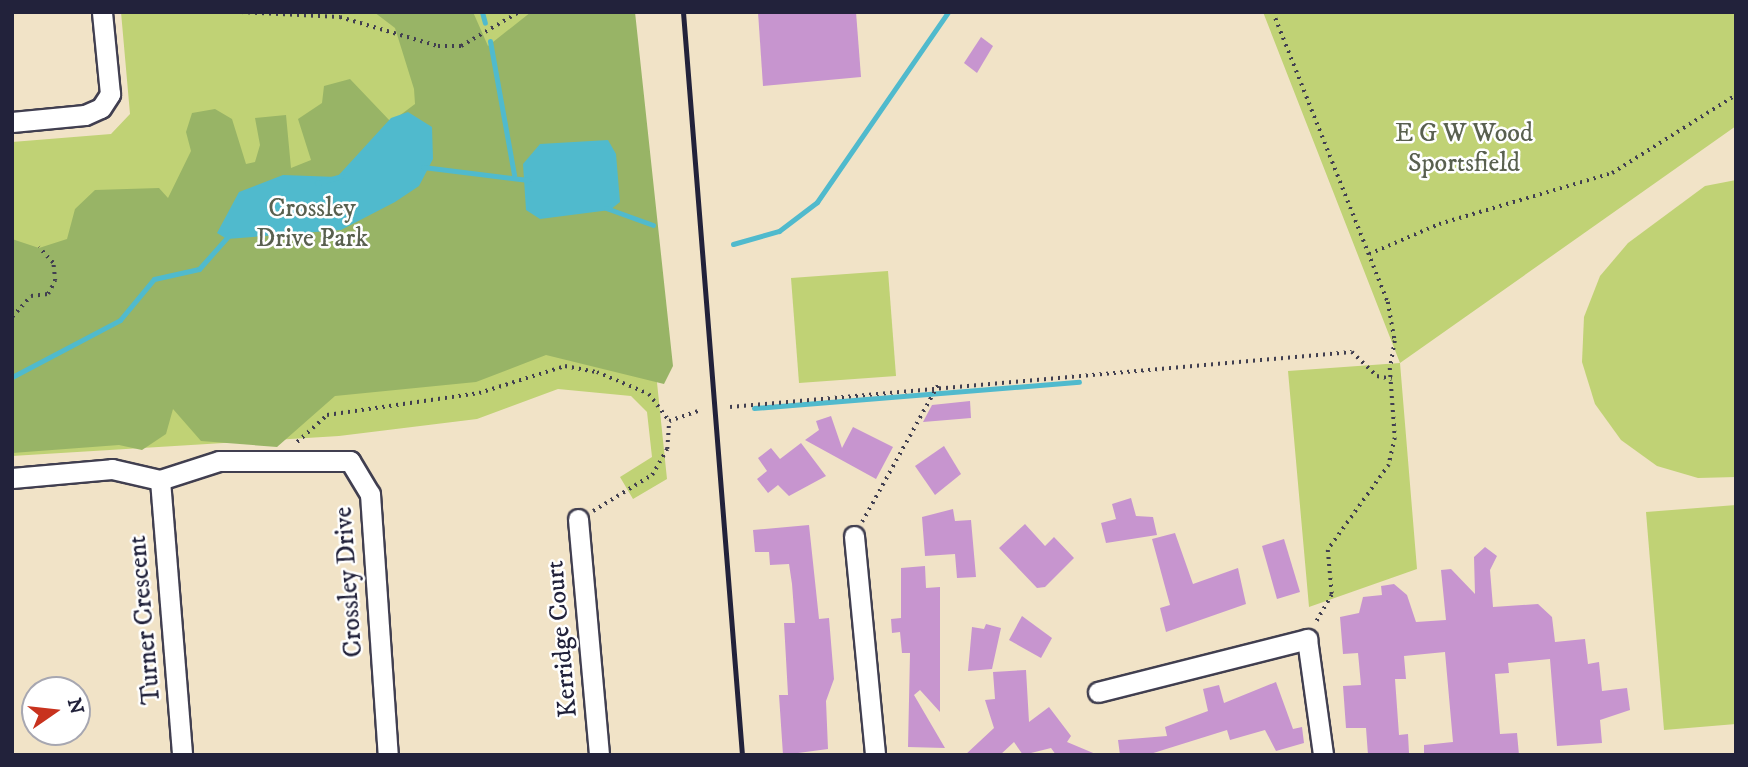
<!DOCTYPE html>
<html>
<head>
<meta charset="utf-8">
<style>
  body { margin:0 }
  #map { position:relative; width:1748px; height:767px; overflow:hidden; background:#f1e3c7; font-family:"IM FELL DW Pica",serif }
  div>[style] { position:absolute }
  [style*='--x'] { left:calc(var(--x)*1px); top:calc(var(--y)*1px); width:calc(var(--w)*1px); rotate:calc(var(--a)*1deg) }
  .green>* { inset:0; background:#c0d275 }
  .forest>* { inset:0; background:#98b466 }
  .water>* { inset:0; background:#50bacd }
  .stream>* { height:5px; margin:-2.5px; padding:0 2.5px; transform-origin:2.5px; border-radius:2.5px; background:#50bacd }
  .building>* { inset:0; background:#c795cf }
  .path>* { height:3.5px; margin-top:-1.75px; transform-origin:0; background:repeating-linear-gradient(90deg,#413f50 0 2px,transparent 0 7px) }
  .roads { filter:drop-shadow(2px 0 #413f50) drop-shadow(-2px 0 #413f50) drop-shadow(0 2px #413f50) drop-shadow(0 -2px #413f50) }
  .minor>* { height:19px; margin:-9.5px; padding:0 9.5px; transform-origin:9.5px; border-radius:9.5px; background:#fff }
  .rail>* { height:5px; margin:-2.5px; padding:0 2.5px; transform-origin:2.5px; border-radius:2.5px; background:#22223b }
  span { translate:-50% -50%; white-space:nowrap; text-align:center; line-height:1.15; -webkit-text-stroke:5px #fff; paint-order:stroke }
  .park-label { font-size:26px; color:#59604f }
  .street-label { font-size:26px; color:#22223b }
  .frame { position:absolute; inset:0; border:14px solid #22223b; pointer-events:none }
  .north { position:absolute; left:21px; top:676px; width:70px; height:70px; box-sizing:border-box; background:#fff; border:2px solid #a7a7b1; border-radius:50%; rotate:76deg; font-size:19px; font-weight:700; line-height:28px; text-align:center; color:#22223b }
  .north::after { content:''; display:block; margin:auto; width:24px; height:32px; background:#c8321e; clip-path:polygon(50% 0,100% 100%,50% 72%,0 100%) }
</style>
</head>
<body>
<div id="map">
  <div class="green">
    <i style="clip-path:polygon(121px 12px,593px 12px,643px 247px,667px 479px,633px 499px,620px 477px,652px 457px,647px 412px,631px 396px,558px 389px,477px 419px,339px 436px,12px 456px,12px 142px,111px 134px,130px 114px)"></i>
    <i style="clip-path:polygon(1263px 12px,1736px 12px,1736px 126px,1400px 363px,1417px 569px,1309px 607px,1288px 371px,1400px 363px)"></i>
    <i style="clip-path:polygon(1736px 180px,1736px 477px,1698px 478px,1657px 466px,1621px 440px,1595px 404px,1582px 362px,1584px 317px,1600px 276px,1628px 243px,1705px 186px)"></i>
    <i style="clip-path:polygon(888px 271px,896px 376px,799px 383px,791px 278px)"></i>
    <i style="clip-path:polygon(1736px 505px,1736px 724px,1664px 730px,1646px 512px)"></i>
  </div>
  <div class="forest">
    <i style="clip-path:polygon(374px 12px,473px 12px,488px 46px,531px 12px,635px 12px,673px 366px,664px 384px,546px 355px,476px 382px,335px 396px,277px 447px,201px 441px,173px 409px,166px 434px,142px 450px,119px 445px,12px 453px,12px 239px,39px 248px,67px 239px,75px 209px,95px 190px,159px 188px,168px 198px,191px 151px,186px 132px,192px 113px,215px 109px,232px 119px,246px 164px,255px 162px,260px 145px,255px 118px,286px 115px,291px 168px,311px 160px,298px 119px,322px 103px,324px 86px,350px 79px,391px 122px,415px 104px,414px 89px,395px 28px)"></i>
  </div>
  <div class="water">
    <i style="clip-path:polygon(408px 112px,432px 127px,433px 159px,419px 186px,395px 202px,341px 230px,227px 239px,217px 233px,239px 192px,283px 175px,337px 177px,391px 118px)"></i>
    <i style="clip-path:polygon(608px 140px,616px 154px,620px 202px,610px 210px,540px 219px,526px 210px,523px 164px,540px 144px)"></i>
  </div>
  <div class="stream">
    <i style="--x:482;--y:12;--w:11;--a:75"></i>
    <i style="--x:490;--y:41;--w:136;--a:79.8"></i>
    <i style="--x:423;--y:167;--w:106;--a:7.1"></i>
    <i style="--x:317;--y:183;--w:26;--a:-16"></i>
    <i style="--x:606;--y:208;--w:50;--a:19.9"></i>
    <i style="--x:733;--y:244;--w:48;--a:-15.8"></i>
    <i style="--x:779;--y:231;--w:48;--a:-37.3"></i>
    <i style="--x:817;--y:202;--w:231;--a:-55.4"></i>
    <i style="--x:12;--y:377;--w:122;--a:-27.8"></i>
    <i style="--x:120;--y:320;--w:53;--a:-50.3"></i>
    <i style="--x:154;--y:279;--w:46;--a:-12.5"></i>
    <i style="--x:199;--y:269;--w:48;--a:-48.4"></i>
    <i style="--x:754;--y:408;--w:326;--a:-4.6"></i>
  </div>
  <div class="building">
    <i style="clip-path:polygon(758px 12px,856px 12px,861px 77px,763px 86px)"></i>
    <i style="clip-path:polygon(981px 37px,993px 46px,977px 73px,964px 63px)"></i>
    <i style="clip-path:polygon(970px 401px,971px 418px,923px 422px,932px 405px)"></i>
    <i style="clip-path:polygon(831px 416px,842px 448px,853px 427px,893px 447px,876px 479px,805px 440px,819px 430px,816px 421px)"></i>
    <i style="clip-path:polygon(801px 443px,826px 476px,789px 496px,778px 485px,768px 493px,757px 479px,767px 471px,758px 458px,771px 448px,780px 459px)"></i>
    <i style="clip-path:polygon(944px 446px,961px 474px,935px 495px,915px 466px)"></i>
    <i style="clip-path:polygon(1131px 498px,1136px 516px,1153px 517px,1157px 535px,1106px 543px,1101px 523px,1116px 519px,1112px 504px)"></i>
    <i style="clip-path:polygon(953px 509px,955px 521px,971px 520px,976px 577px,957px 578px,955px 554px,925px 556px,922px 517px)"></i>
    <i style="clip-path:polygon(1025px 524px,1045px 546px,1054px 537px,1074px 558px,1045px 587px,1037px 588px,999px 548px)"></i>
    <i style="clip-path:polygon(809px 525px,819px 619px,829px 618px,834px 679px,826px 701px,828px 749px,783px 755px,779px 695px,788px 695px,784px 623px,795px 623px,792px 584px,789px 564px,770px 565px,769px 552px,755px 552px,753px 530px)"></i>
    <i style="clip-path:polygon(1175px 533px,1193px 584px,1238px 568px,1246px 604px,1166px 632px,1160px 608px,1170px 605px,1152px 539px)"></i>
    <i style="clip-path:polygon(1284px 539px,1300px 592px,1277px 599px,1262px 546px)"></i>
    <i style="clip-path:polygon(1485px 547px,1497px 556px,1490px 570px,1493px 607px,1538px 604px,1552px 617px,1555px 642px,1585px 639px,1588px 664px,1599px 662px,1602px 691px,1627px 688px,1630px 710px,1600px 720px,1602px 743px,1557px 746px,1550px 659px,1508px 663px,1509px 673px,1495px 674px,1500px 734px,1517px 733px,1519px 755px,1424px 755px,1424px 745px,1453px 742px,1445px 652px,1404px 656px,1406px 679px,1395px 679px,1399px 735px,1408px 734px,1409px 753px,1368px 755px,1366px 728px,1346px 728px,1343px 686px,1361px 685px,1358px 653px,1343px 654px,1340px 617px,1359px 613px,1363px 597px,1382px 595px,1381px 586px,1394px 584px,1407px 595px,1416px 622px,1446px 620px,1441px 570px,1451px 569px,1475px 594px,1474px 557px)"></i>
    <i style="clip-path:polygon(925px 566px,926px 588px,940px 587px,940px 712px,920px 690px,914px 695px,945px 748px,908px 747px,910px 653px,902px 653px,900px 632px,892px 633px,891px 619px,901px 618px,901px 568px)"></i>
    <i style="clip-path:polygon(1022px 616px,1052px 638px,1041px 658px,1009px 640px)"></i>
    <i style="clip-path:polygon(986px 624px,1001px 628px,992px 669px,968px 671px,972px 627px,984px 629px)"></i>
    <i style="clip-path:polygon(1026px 670px,1029px 722px,1049px 707px,1071px 736px,1067px 742px,1098px 755px,1056px 755px,1051px 748px,1023px 755px,1014px 742px,1000px 755px,965px 755px,994px 728px,985px 700px,995px 699px,993px 672px)"></i>
    <i style="clip-path:polygon(1276px 682px,1293px 729px,1302px 727px,1304px 743px,1276px 751px,1265px 730px,1230px 740px,1227px 730px,1147px 755px,1120px 755px,1118px 740px,1167px 736px,1165px 727px,1208px 711px,1203px 689px,1219px 685px,1224px 703px)"></i>
  </div>
  <div class="path">
    <i style="--x:241;--y:12;--w:99;--a:2.9"></i>
    <i style="--x:340;--y:17;--w:102;--a:16.5"></i>
    <i style="--x:438;--y:46;--w:23;--a:0"></i>
    <i style="--x:461;--y:46;--w:67;--a:-30.4"></i>
    <i style="--x:1273;--y:12;--w:312;--a:68.4"></i>
    <i style="--x:1388;--y:302;--w:40;--a:80"></i>
    <i style="--x:1395;--y:341;--w:27;--a:100"></i>
    <i style="--x:1390;--y:368;--w:70;--a:85.9"></i>
    <i style="--x:1395;--y:438;--w:28;--a:103"></i>
    <i style="--x:1389;--y:465;--w:105;--a:125.7"></i>
    <i style="--x:1328;--y:550;--w:45;--a:84.9"></i>
    <i style="--x:1332;--y:595;--w:34;--a:120"></i>
    <i style="--x:1369;--y:254;--w:76;--a:-23.2"></i>
    <i style="--x:1439;--y:224;--w:180;--a:-16.4"></i>
    <i style="--x:1612;--y:173;--w:146;--a:-32.2"></i>
    <i style="--x:12;--y:317;--w:28;--a:-48"></i>
    <i style="--x:31;--y:296;--w:17;--a:-7"></i>
    <i style="--x:48;--y:294;--w:15;--a:-62"></i>
    <i style="--x:55;--y:281;--w:18;--a:-96"></i>
    <i style="--x:53;--y:263;--w:21;--a:-133"></i>
    <i style="--x:730;--y:407;--w:624;--a:-5.05"></i>
    <i style="--x:1352;--y:352;--w:35;--a:44"></i>
    <i style="--x:1377;--y:376;--w:15;--a:11"></i>
    <i style="--x:297;--y:442;--w:40;--a:-42"></i>
    <i style="--x:327;--y:415;--w:154;--a:-8.2"></i>
    <i style="--x:479;--y:393;--w:90;--a:-17.4"></i>
    <i style="--x:565;--y:366;--w:33;--a:11"></i>
    <i style="--x:597;--y:372;--w:56;--a:22.9"></i>
    <i style="--x:649;--y:394;--w:34;--a:53"></i>
    <i style="--x:593;--y:511;--w:69;--a:-31.4"></i>
    <i style="--x:652;--y:475;--w:30;--a:-60"></i>
    <i style="--x:667;--y:449;--w:28;--a:-86"></i>
    <i style="--x:669;--y:421;--w:31;--a:-19"></i>
    <i style="--x:862;--y:522;--w:157;--a:-61"></i>
  </div>
  <div class="roads">
    <div class="minor">
      <i style="--x:12;--y:122;--w:73;--a:-5.5"></i>
      <i style="--x:85;--y:115;--w:17;--a:-24"></i>
      <i style="--x:101;--y:108;--w:17;--a:-57"></i>
      <i style="--x:110;--y:94;--w:82;--a:-95.6"></i>
      <i style="--x:12;--y:478;--w:100;--a:-5.1"></i>
      <i style="--x:112;--y:469;--w:49;--a:12.9"></i>
      <i style="--x:160;--y:480;--w:62;--a:-17.9"></i>
      <i style="--x:219;--y:461;--w:131;--a:0"></i>
      <i style="--x:350;--y:461;--w:39;--a:59"></i>
      <i style="--x:370;--y:494;--w:262;--a:86.1"></i>
      <i style="--x:160;--y:480;--w:276;--a:85.4"></i>
      <i style="--x:578;--y:519;--w:237;--a:84.9"></i>
      <i style="--x:854;--y:536;--w:220;--a:84.5"></i>
      <i style="--x:1098;--y:692;--w:216;--a:-14.2"></i>
      <i style="--x:1307;--y:639;--w:117;--a:82.1"></i>
    </div>
  </div>
  <div class="rail">
    <i style="--x:683;--y:12;--w:745;--a:85.46"></i>
  </div>
  <div class="park-label">
    <span style="left:1464px;top:149px">E G W Wood<br>Sportsfield</span>
    <span style="left:312px;top:224px">Crossley<br>Drive Park</span>
  </div>
  <div class="street-label">
    <span style="left:349px;top:582px;rotate:-94deg">Crossley Drive</span>
    <span style="left:145px;top:620px;rotate:-95deg">Turner Crescent</span>
    <span style="left:562px;top:639px;rotate:-95deg">Kerridge Court</span>
  </div>
  <div class="frame"></div>
  <div class="north">N</div>
</div>
</body>
</html>
